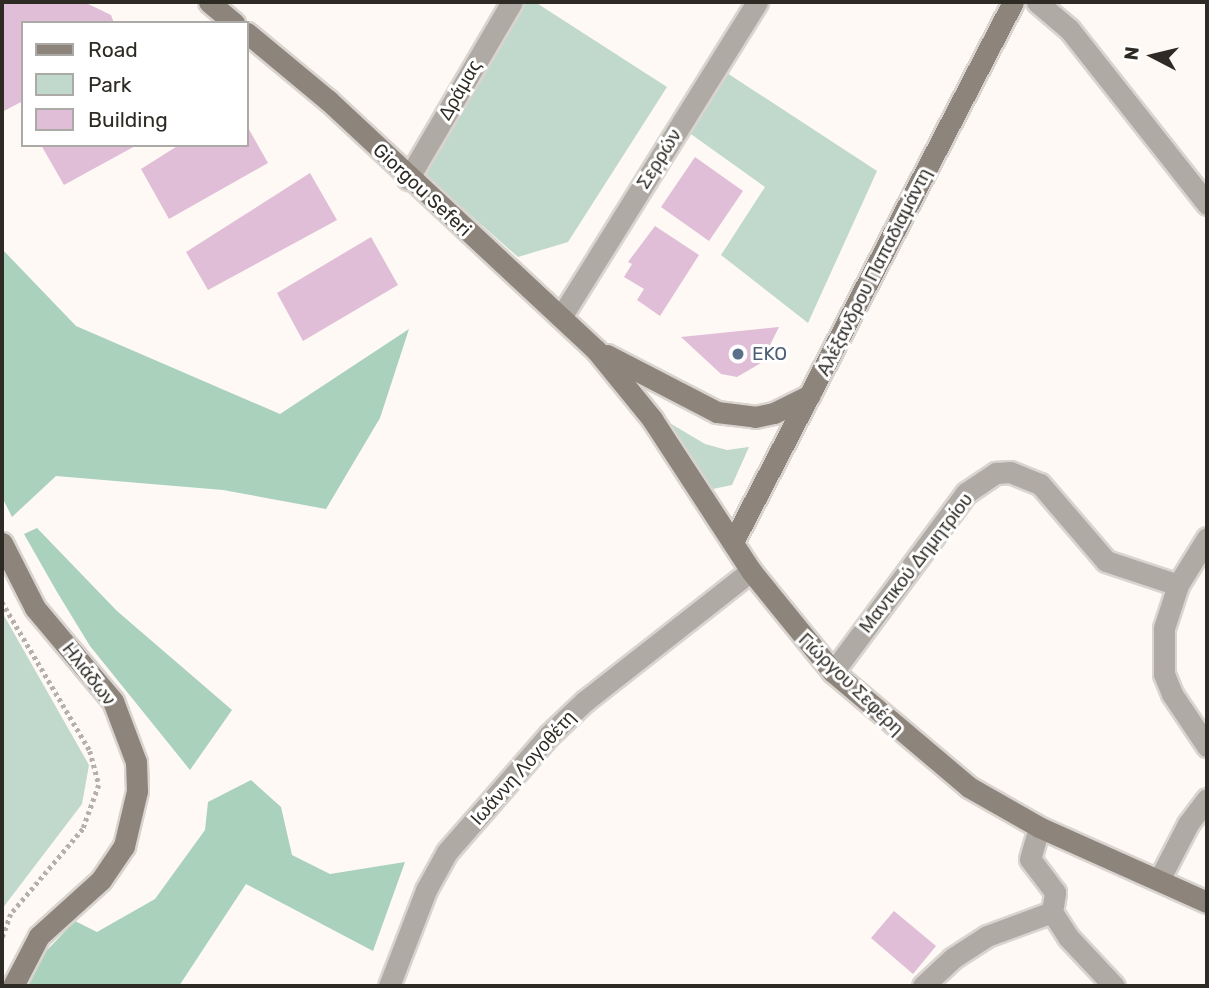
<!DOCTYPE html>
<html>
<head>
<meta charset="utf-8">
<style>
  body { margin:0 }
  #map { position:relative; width:1209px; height:988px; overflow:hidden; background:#fef9f4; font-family:Rubik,sans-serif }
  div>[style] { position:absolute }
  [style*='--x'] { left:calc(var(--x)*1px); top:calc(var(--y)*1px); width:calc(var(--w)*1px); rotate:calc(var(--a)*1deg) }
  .green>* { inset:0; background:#c0d9cc }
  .forest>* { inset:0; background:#a9d1bc }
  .building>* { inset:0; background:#e0bed7 }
  .path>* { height:4.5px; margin-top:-2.25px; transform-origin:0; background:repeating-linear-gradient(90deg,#b5b0ab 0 3.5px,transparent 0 7px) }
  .roads { filter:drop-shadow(2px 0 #d9d4cf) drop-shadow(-2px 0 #d9d4cf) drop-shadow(0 2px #d9d4cf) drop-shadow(0 -2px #d9d4cf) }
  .street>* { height:21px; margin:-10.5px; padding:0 10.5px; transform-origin:10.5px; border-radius:10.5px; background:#b0aaa5 }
  .secondary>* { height:21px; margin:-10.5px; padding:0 10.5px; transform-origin:10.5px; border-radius:10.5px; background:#8d847c }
  .dots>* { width:19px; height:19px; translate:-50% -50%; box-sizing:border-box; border:4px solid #fff; border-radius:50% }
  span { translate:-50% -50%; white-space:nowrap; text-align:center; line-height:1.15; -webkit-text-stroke:6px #fff; paint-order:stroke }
  .street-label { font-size:19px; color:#2e2a24 }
  .service-label { font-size:19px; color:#4e5e75 }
  .left { translate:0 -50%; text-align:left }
  .frame { position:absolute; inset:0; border:4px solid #2e2a24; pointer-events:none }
  .legend { position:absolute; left:21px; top:21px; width:228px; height:126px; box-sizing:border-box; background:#fff; border:2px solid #abaaa7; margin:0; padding:9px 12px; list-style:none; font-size:21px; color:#2e2a24 }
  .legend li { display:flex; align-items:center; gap:14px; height:35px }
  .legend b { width:35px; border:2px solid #abaaa7 }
  .north { position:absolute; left:1118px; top:21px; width:70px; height:70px; -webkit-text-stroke:5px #fff; paint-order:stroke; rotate:277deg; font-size:19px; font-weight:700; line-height:28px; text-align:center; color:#2e2a24 }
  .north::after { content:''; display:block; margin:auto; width:24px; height:32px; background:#2e2a24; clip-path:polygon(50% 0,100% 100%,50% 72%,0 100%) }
</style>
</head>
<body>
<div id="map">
  <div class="green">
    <i style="clip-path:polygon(525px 2px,535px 2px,667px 87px,568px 242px,518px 257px,422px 172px)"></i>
    <i style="clip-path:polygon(727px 73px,877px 171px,808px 323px,721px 255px,765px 187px,688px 132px)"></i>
    <i style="clip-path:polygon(658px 416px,705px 444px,727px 450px,749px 447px,732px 485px,713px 489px,700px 482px)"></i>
    <i style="clip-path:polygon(2px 612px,89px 765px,82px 804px,2px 909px)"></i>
  </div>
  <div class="forest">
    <i style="clip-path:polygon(2px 249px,76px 326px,280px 414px,409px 329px,380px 418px,326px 509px,223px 490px,56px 476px,12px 517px,2px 497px)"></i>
    <i style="clip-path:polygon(37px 528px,117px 611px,232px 710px,190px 770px,90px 646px,57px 592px,24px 534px)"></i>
    <i style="clip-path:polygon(251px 780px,281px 807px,292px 855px,330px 874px,405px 862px,373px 951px,246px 884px,179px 986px,24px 986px,26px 972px,75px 921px,97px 932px,155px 899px,205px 830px,208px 802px)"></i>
  </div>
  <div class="building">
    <i style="clip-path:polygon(2px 2px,84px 2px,111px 15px,114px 23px,23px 23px,23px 101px,2px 112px)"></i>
    <i style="clip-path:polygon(247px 126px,268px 163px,169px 219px,141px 169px,179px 145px,247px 145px)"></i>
    <i style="clip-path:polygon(41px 145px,137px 145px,64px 185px)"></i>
    <i style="clip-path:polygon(695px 157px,743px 191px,709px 241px,661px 207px)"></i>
    <i style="clip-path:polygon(310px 173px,337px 220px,208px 290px,186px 252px)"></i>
    <i style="clip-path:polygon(655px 226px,699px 255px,660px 316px,637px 300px,644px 289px,624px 277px,632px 264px,628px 262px)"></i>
    <i style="clip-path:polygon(371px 237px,398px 285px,303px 341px,277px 293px)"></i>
    <i style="clip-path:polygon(779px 327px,761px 363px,737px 377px,721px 374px,681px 337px)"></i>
    <i style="clip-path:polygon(894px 911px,936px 946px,913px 974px,871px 938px)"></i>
  </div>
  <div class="path">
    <i style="--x:2;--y:602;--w:173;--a:59.4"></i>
    <i style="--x:90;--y:751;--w:35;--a:75"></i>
    <i style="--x:99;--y:785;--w:47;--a:110"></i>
    <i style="--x:83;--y:829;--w:111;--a:130.3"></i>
    <i style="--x:11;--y:914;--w:27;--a:110"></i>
  </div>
  <div class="roads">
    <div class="street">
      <i style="--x:1037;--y:2;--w:42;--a:40.2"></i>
      <i style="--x:1069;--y:29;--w:223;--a:51.7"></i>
      <i style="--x:408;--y:179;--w:205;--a:-59.6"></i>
      <i style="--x:561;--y:317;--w:371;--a:-58.1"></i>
      <i style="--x:1207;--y:538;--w:55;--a:121.7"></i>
      <i style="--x:1178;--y:585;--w:45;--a:108"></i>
      <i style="--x:1164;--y:628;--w:46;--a:90"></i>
      <i style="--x:1164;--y:674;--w:22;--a:68"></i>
      <i style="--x:1172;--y:694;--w:63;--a:56.1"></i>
      <i style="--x:833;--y:672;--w:223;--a:-53.4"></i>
      <i style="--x:966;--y:493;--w:36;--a:-34"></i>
      <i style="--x:996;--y:473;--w:14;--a:-4"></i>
      <i style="--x:1010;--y:472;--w:32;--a:22"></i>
      <i style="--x:1040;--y:484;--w:101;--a:49.4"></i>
      <i style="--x:1106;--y:561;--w:76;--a:18.4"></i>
      <i style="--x:1159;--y:880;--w:63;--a:-62.6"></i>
      <i style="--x:1188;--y:824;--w:31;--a:-53"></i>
      <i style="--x:1052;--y:912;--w:30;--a:57"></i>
      <i style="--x:1068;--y:937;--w:67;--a:46.8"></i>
      <i style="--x:389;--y:986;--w:103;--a:-68.9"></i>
      <i style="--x:426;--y:890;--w:43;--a:-61.1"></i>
      <i style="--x:447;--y:852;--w:155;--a:-48.9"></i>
      <i style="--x:549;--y:735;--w:50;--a:-43.4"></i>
      <i style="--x:585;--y:701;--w:211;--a:-38.1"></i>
      <i style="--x:923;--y:986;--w:41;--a:-43"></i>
      <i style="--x:953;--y:958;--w:40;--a:-32.9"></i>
      <i style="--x:987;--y:936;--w:69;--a:-20.3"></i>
      <i style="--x:1052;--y:912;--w:20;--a:-81"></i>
      <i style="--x:1055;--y:892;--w:41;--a:-127.1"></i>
      <i style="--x:1030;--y:859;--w:33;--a:-74"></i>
    </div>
    <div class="secondary">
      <i style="--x:209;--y:2;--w:33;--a:40"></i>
      <i style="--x:247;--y:33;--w:107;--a:39.7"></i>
      <i style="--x:329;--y:101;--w:365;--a:43"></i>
      <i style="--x:596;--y:350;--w:89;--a:50.9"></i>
      <i style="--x:652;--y:419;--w:181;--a:56.9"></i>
      <i style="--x:751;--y:571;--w:130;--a:50.9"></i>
      <i style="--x:833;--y:672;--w:178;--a:40.2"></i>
      <i style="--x:969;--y:787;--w:81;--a:29.7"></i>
      <i style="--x:1039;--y:827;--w:184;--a:24.1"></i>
      <i style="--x:607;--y:355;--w:124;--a:27.4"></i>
      <i style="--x:717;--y:412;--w:38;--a:7"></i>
      <i style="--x:755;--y:417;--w:19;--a:-12"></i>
      <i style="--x:774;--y:413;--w:40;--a:-26.6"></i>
      <i style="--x:733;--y:542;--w:608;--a:-62.59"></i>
      <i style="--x:2;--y:543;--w:73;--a:63.1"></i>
      <i style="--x:35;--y:608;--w:121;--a:50"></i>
      <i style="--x:113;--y:701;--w:65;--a:69.3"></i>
      <i style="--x:136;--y:762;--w:29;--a:88"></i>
      <i style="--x:137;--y:791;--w:57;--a:103.3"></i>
      <i style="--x:124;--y:846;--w:41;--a:124.1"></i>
      <i style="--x:101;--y:880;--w:84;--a:137.9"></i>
      <i style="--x:39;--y:936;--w:56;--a:117.5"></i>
    </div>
  </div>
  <div class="dots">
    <i style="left:738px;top:354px;background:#5c6f8a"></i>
  </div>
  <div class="street-label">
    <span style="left:460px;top:90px;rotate:-60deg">Δράμας</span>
    <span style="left:659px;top:159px;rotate:-58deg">Σερρών</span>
    <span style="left:422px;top:190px;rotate:43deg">Giorgou Seferi</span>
    <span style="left:874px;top:272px;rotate:-63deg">Αλέξανδρου Παπαδιαμάντη</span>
    <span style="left:916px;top:563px;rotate:-52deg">Μαντικού Δημητρίου</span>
    <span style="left:89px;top:674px;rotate:52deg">Ηλιάδων</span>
    <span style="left:851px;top:684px;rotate:44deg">Γιώργου Σεφέρη</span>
    <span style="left:523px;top:768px;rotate:-48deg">Ιωάννη Λογοθέτη</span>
  </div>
  <div class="service-label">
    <span class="left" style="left:752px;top:354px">EKO</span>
  </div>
  <div class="frame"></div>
  <ul class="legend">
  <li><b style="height:9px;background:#8d847c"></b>Road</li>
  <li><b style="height:19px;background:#c0d9cc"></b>Park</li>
  <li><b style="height:19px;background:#e0bed7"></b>Building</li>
  </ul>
  <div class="north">N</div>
</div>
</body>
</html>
